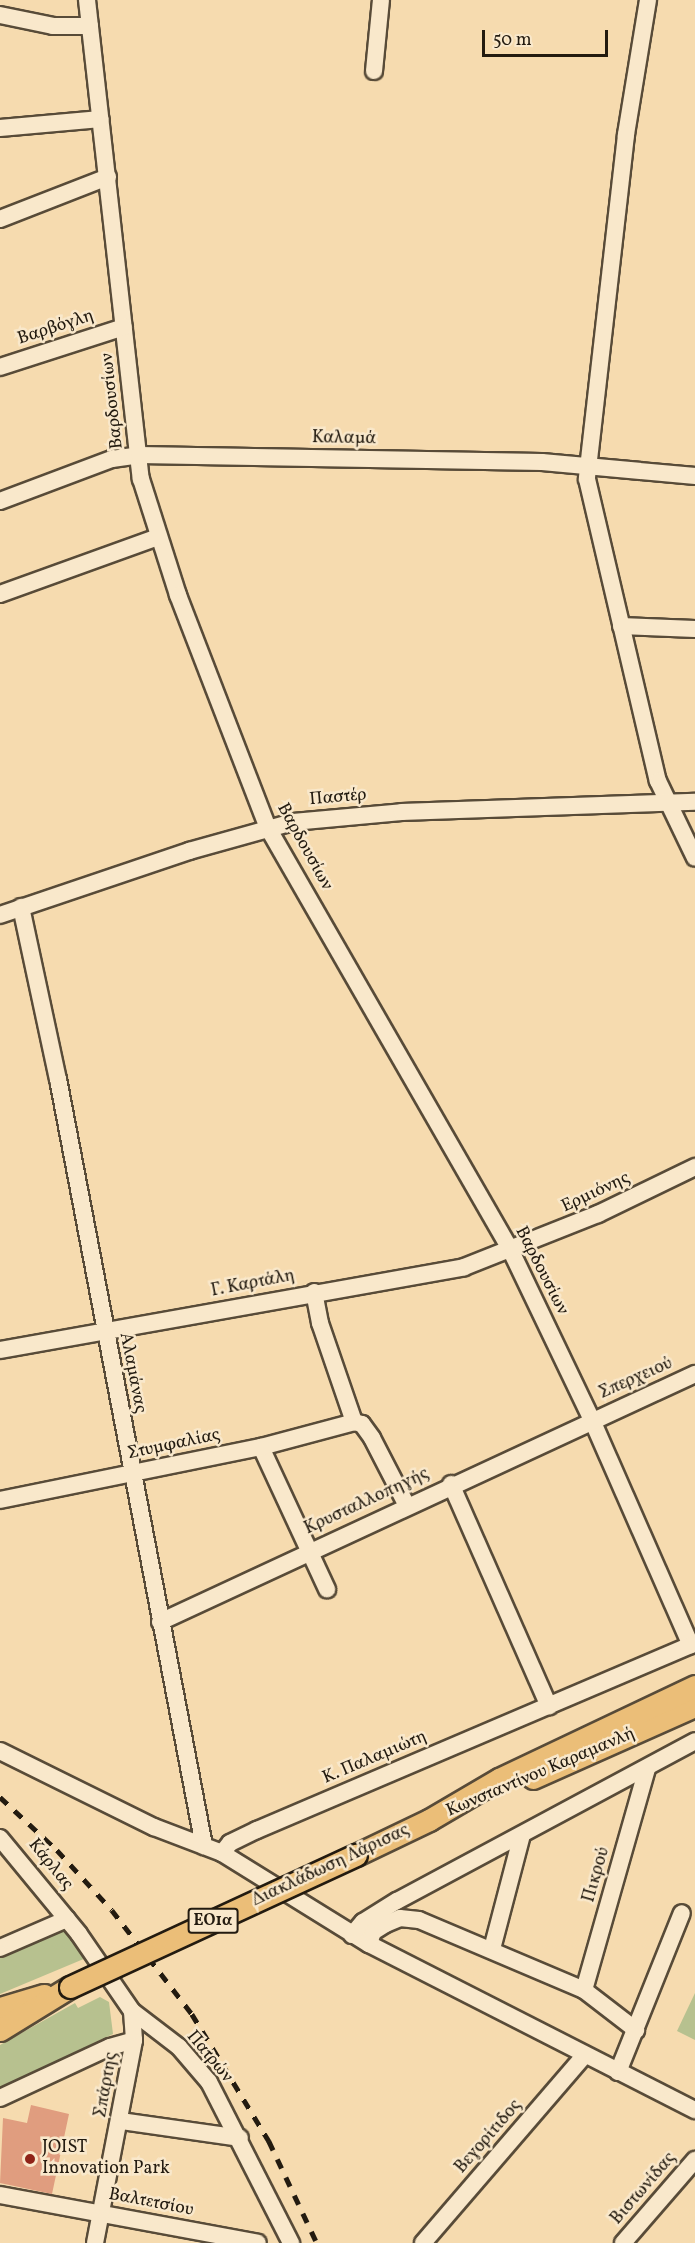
<!DOCTYPE html>
<html>
<head>
<meta charset="utf-8">
<style>
  body { margin:0 }
  #map { position:relative; width:695px; height:2243px; overflow:hidden; background:#f6dbaf; font-family:Vollkorn,serif }
  div>[style] { position:absolute }
  [style*='--x'] { left:calc(var(--x)*1px); top:calc(var(--y)*1px); width:calc(var(--w)*1px); rotate:calc(var(--a)*1deg) }
  .green>* { inset:0; background:#b7c18f }
  .building>* { inset:0; background:#e09d7f }
  .roads { filter:drop-shadow(2px 0 #584b38) drop-shadow(-2px 0 #584b38) drop-shadow(0 2px #584b38) drop-shadow(0 -2px #584b38) }
  .minor>* { height:16px; margin:-8px; padding:0 8px; transform-origin:8px; border-radius:8px; background:#f9e8cb }
  .major>* { height:21px; margin:-10.5px; padding:0 10.5px; transform-origin:10.5px; border-radius:10.5px; background:#ebbe78 }
  .rail>* { height:4.5px; margin-top:-2.25px; transform-origin:0; background:repeating-linear-gradient(90deg,#231b10 0 10px,transparent 0 20px) }
  .bridges { filter:drop-shadow(2px 0 #231b10) drop-shadow(-2px 0 #231b10) drop-shadow(0 2px #231b10) drop-shadow(0 -2px #231b10) }
  .major-bridge>* { height:21px; margin:-10.5px; padding:0 10.5px; transform-origin:10.5px; border-radius:10.5px; background:#ebbe78 }
  .dots>* { width:16px; height:16px; translate:-50% -50%; box-sizing:border-box; border:3px solid #f9e8cb; border-radius:50% }
  span { translate:-50% -50%; white-space:nowrap; text-align:center; line-height:1.15; -webkit-text-stroke:5px #f9e8cb; paint-order:stroke }
  .shield-label span { padding:2px 4px; background:#f9e8cb; border:2px solid; border-radius:4px; -webkit-text-stroke-width:0 }
  .shield-label { font-size:16px; color:#231b10; font-weight:700 }
  .street-label { font-size:18px; color:#231b10 }
  .poi-label { font-size:18px; color:#231b10 }
  .left { translate:0 -50%; text-align:left }
  .scale { position:absolute; left:482px; top:30px; width:126px; height:27px; box-sizing:border-box; border:3px solid #231b10; border-top:0; padding-left:8px; font-size:18px; line-height:21px; white-space:nowrap; color:#231b10; -webkit-text-stroke:4px #f9e8cb; paint-order:stroke }
</style>
</head>
<body>
<div id="map">
  <div class="green">
    <i style="clip-path:polygon(65px 1927px,86px 1958px,0 1994px,0 1954px)"></i>
    <i style="clip-path:polygon(695px 1993px,695px 2040px,677px 2031px)"></i>
    <i style="clip-path:polygon(100px 1997px,109px 2002px,113px 2034px,0 2088px,0 2045px,75px 2003px,78px 2008px)"></i>
  </div>
  <div class="building">
    <i style="clip-path:polygon(31px 2105px,69px 2114px,52px 2194px,0 2183px,3px 2118px,27px 2123px)"></i>
  </div>
  <div class="roads">
    <div class="minor">
      <i style="--x:87;--y:0;--w:482;--a:83.6"></i>
      <i style="--x:141;--y:479;--w:122;--a:72.3"></i>
      <i style="--x:178;--y:595;--w:250;--a:68.9"></i>
      <i style="--x:268;--y:828;--w:488;--a:60.1"></i>
      <i style="--x:511;--y:1251;--w:187;--a:64.4"></i>
      <i style="--x:592;--y:1420;--w:246;--a:66.3"></i>
      <i style="--x:648;--y:0;--w:137;--a:99.3"></i>
      <i style="--x:626;--y:135;--w:346;--a:96.5"></i>
      <i style="--x:587;--y:479;--w:310;--a:76.8"></i>
      <i style="--x:658;--y:781;--w:85;--a:64.3"></i>
      <i style="--x:0;--y:15;--w:54;--a:11.7"></i>
      <i style="--x:53;--y:26;--w:37;--a:0"></i>
      <i style="--x:374;--y:71;--w:71;--a:-84.4"></i>
      <i style="--x:0;--y:128;--w:101;--a:-5.1"></i>
      <i style="--x:0;--y:219;--w:116;--a:-21.3"></i>
      <i style="--x:0;--y:367;--w:130;--a:-17.9"></i>
      <i style="--x:0;--y:501;--w:120;--a:-20.6"></i>
      <i style="--x:112;--y:459;--w:27;--a:-8"></i>
      <i style="--x:139;--y:455;--w:403;--a:1"></i>
      <i style="--x:542;--y:462;--w:154;--a:5.2"></i>
      <i style="--x:0;--y:594;--w:168;--a:-19.8"></i>
      <i style="--x:621;--y:626;--w:74;--a:2.3"></i>
      <i style="--x:21;--y:907;--w:176;--a:77.9"></i>
      <i style="--x:58;--y:1079;--w:781;--a:79.22"></i>
      <i style="--x:0;--y:915;--w:200;--a:-18.7"></i>
      <i style="--x:189;--y:851;--w:108;--a:-15.6"></i>
      <i style="--x:293;--y:822;--w:109;--a:-5.2"></i>
      <i style="--x:402;--y:812;--w:293;--a:-2"></i>
      <i style="--x:314;--y:1292;--w:32;--a:79"></i>
      <i style="--x:320;--y:1323;--w:105;--a:71"></i>
      <i style="--x:0;--y:1350;--w:471;--a:-10.1"></i>
      <i style="--x:464;--y:1267;--w:144;--a:-21.6"></i>
      <i style="--x:598;--y:1214;--w:108;--a:-25.9"></i>
      <i style="--x:354;--y:1422;--w:8;--a:14"></i>
      <i style="--x:362;--y:1424;--w:17;--a:54"></i>
      <i style="--x:372;--y:1438;--w:74;--a:62.7"></i>
      <i style="--x:261;--y:1447;--w:157;--a:65.1"></i>
      <i style="--x:451;--y:1484;--w:243;--a:66.2"></i>
      <i style="--x:0;--y:1500;--w:266;--a:-11.5"></i>
      <i style="--x:261;--y:1447;--w:96;--a:-15"></i>
      <i style="--x:160;--y:1622;--w:590;--a:-24.87"></i>
      <i style="--x:0;--y:1751;--w:172;--a:26.3"></i>
      <i style="--x:154;--y:1827;--w:73;--a:20.9"></i>
      <i style="--x:222;--y:1853;--w:173;--a:31.8"></i>
      <i style="--x:369;--y:1944;--w:366;--a:27"></i>
      <i style="--x:0;--y:1838;--w:124;--a:50.5"></i>
      <i style="--x:79;--y:1934;--w:93;--a:55.5"></i>
      <i style="--x:132;--y:2011;--w:59;--a:37.5"></i>
      <i style="--x:179;--y:2047;--w:46;--a:49.4"></i>
      <i style="--x:209;--y:2082;--w:181;--a:63"></i>
      <i style="--x:222;--y:1853;--w:13;--a:-51"></i>
      <i style="--x:230;--y:1843;--w:30;--a:-26"></i>
      <i style="--x:257;--y:1830;--w:476;--a:-23.1"></i>
      <i style="--x:352;--y:1935;--w:17;--a:-50"></i>
      <i style="--x:363;--y:1922;--w:40;--a:-32"></i>
      <i style="--x:397;--y:1901;--w:338;--a:-28.2"></i>
      <i style="--x:369;--y:1944;--w:13;--a:-72"></i>
      <i style="--x:373;--y:1932;--w:15;--a:-32"></i>
      <i style="--x:386;--y:1924;--w:15;--a:-23"></i>
      <i style="--x:400;--y:1918;--w:19;--a:6"></i>
      <i style="--x:419;--y:1920;--w:179;--a:23"></i>
      <i style="--x:584;--y:1990;--w:66;--a:37.6"></i>
      <i style="--x:0;--y:1948;--w:73;--a:-23.4"></i>
      <i style="--x:492;--y:1949;--w:118;--a:-75.3"></i>
      <i style="--x:584;--y:1990;--w:230;--a:-74.1"></i>
      <i style="--x:618;--y:2072;--w:171;--a:-68.1"></i>
      <i style="--x:0;--y:2098;--w:121;--a:-24.9"></i>
      <i style="--x:110;--y:2047;--w:25;--a:-16"></i>
      <i style="--x:121;--y:2121;--w:120;--a:8.1"></i>
      <i style="--x:0;--y:2195;--w:262;--a:10.5"></i>
      <i style="--x:95;--y:2243;--w:207;--a:-79.1"></i>
      <i style="--x:134;--y:2040;--w:29;--a:-94"></i>
      <i style="--x:423;--y:2243;--w:247;--a:-49.3"></i>
      <i style="--x:623;--y:2243;--w:110;--a:-49.1"></i>
    </div>
    <div class="major">
      <i style="--x:533;--y:1778;--w:177;--a:-24"></i>
      <i style="--x:356;--y:1855;--w:81;--a:-25.6"></i>
      <i style="--x:429;--y:1820;--w:81;--a:-30.4"></i>
      <i style="--x:499;--y:1779;--w:217;--a:-25.4"></i>
      <i style="--x:0;--y:2008;--w:46;--a:-16.5"></i>
      <i style="--x:0;--y:2030;--w:82;--a:-31.6"></i>
    </div>
  </div>
  <div class="rail">
    <i style="--x:0;--y:1797;--w:78;--a:42.9"></i>
    <i style="--x:57;--y:1850;--w:81;--a:47.5"></i>
    <i style="--x:112;--y:1910;--w:131;--a:52.4"></i>
    <i style="--x:192;--y:2014;--w:149;--a:58.8"></i>
    <i style="--x:269;--y:2141;--w:113;--a:64.8"></i>
  </div>
  <div class="bridges">
    <div class="major-bridge">
      <i style="--x:70;--y:1987;--w:315;--a:-24.8"></i>
    </div>
  </div>
  <div class="dots">
    <i style="left:30px;top:2159px;background:#8f2418"></i>
  </div>
  <div class="shield-label">
    <span style="left:213px;top:1921px">ΕΟ1α</span>
  </div>
  <div class="street-label">
    <span style="left:56px;top:328px;rotate:-18deg">Βαρβόγλη</span>
    <span style="left:113px;top:401px;rotate:-96deg">Βαρδουσίων</span>
    <span style="left:344px;top:439px;rotate:1deg">Καλαμά</span>
    <span style="left:338px;top:798px;rotate:-5deg">Παστέρ</span>
    <span style="left:304px;top:847px;rotate:61deg">Βαρδουσίων</span>
    <span style="left:596px;top:1193px;rotate:-25deg">Ερμιόνης</span>
    <span style="left:541px;top:1271px;rotate:63deg">Βαρδουσίων</span>
    <span style="left:253px;top:1284px;rotate:-11deg">Γ. Καρτάλη</span>
    <span style="left:132px;top:1373px;rotate:79deg">Αλαμάνας</span>
    <span style="left:636px;top:1379px;rotate:-24deg">Σπερχειού</span>
    <span style="left:174px;top:1445px;rotate:-12deg">Στυμφαλίας</span>
    <span style="left:367px;top:1502px;rotate:-25deg">Κρυσταλλοπηγής</span>
    <span style="left:375px;top:1758px;rotate:-23deg">Κ. Παλαμιώτη</span>
    <span style="left:541px;top:1773px;rotate:-23deg">Κωνσταντίνου Καραμανλή</span>
    <span style="left:50px;top:1865px;rotate:51deg">Κάρλας</span>
    <span style="left:331px;top:1866px;rotate:-25deg">Διακλάδωση Λάρισας</span>
    <span style="left:597px;top:1875px;rotate:-74deg">Πικρού</span>
    <span style="left:209px;top:2057px;rotate:50deg">Πατρών</span>
    <span style="left:107px;top:2085px;rotate:-80deg">Σπάρτης</span>
    <span style="left:489px;top:2137px;rotate:-49deg">Βεγορίτιδος</span>
    <span style="left:644px;top:2189px;rotate:-49deg">Βιστωνίδας</span>
    <span style="left:151px;top:2203px;rotate:11deg">Βαλτετσίου</span>
  </div>
  <div class="poi-label">
    <span class="left" style="left:42px;top:2159px">JOIST<br>Innovation Park</span>
  </div>
  <div class="scale">50 m</div>
</div>
</body>
</html>
